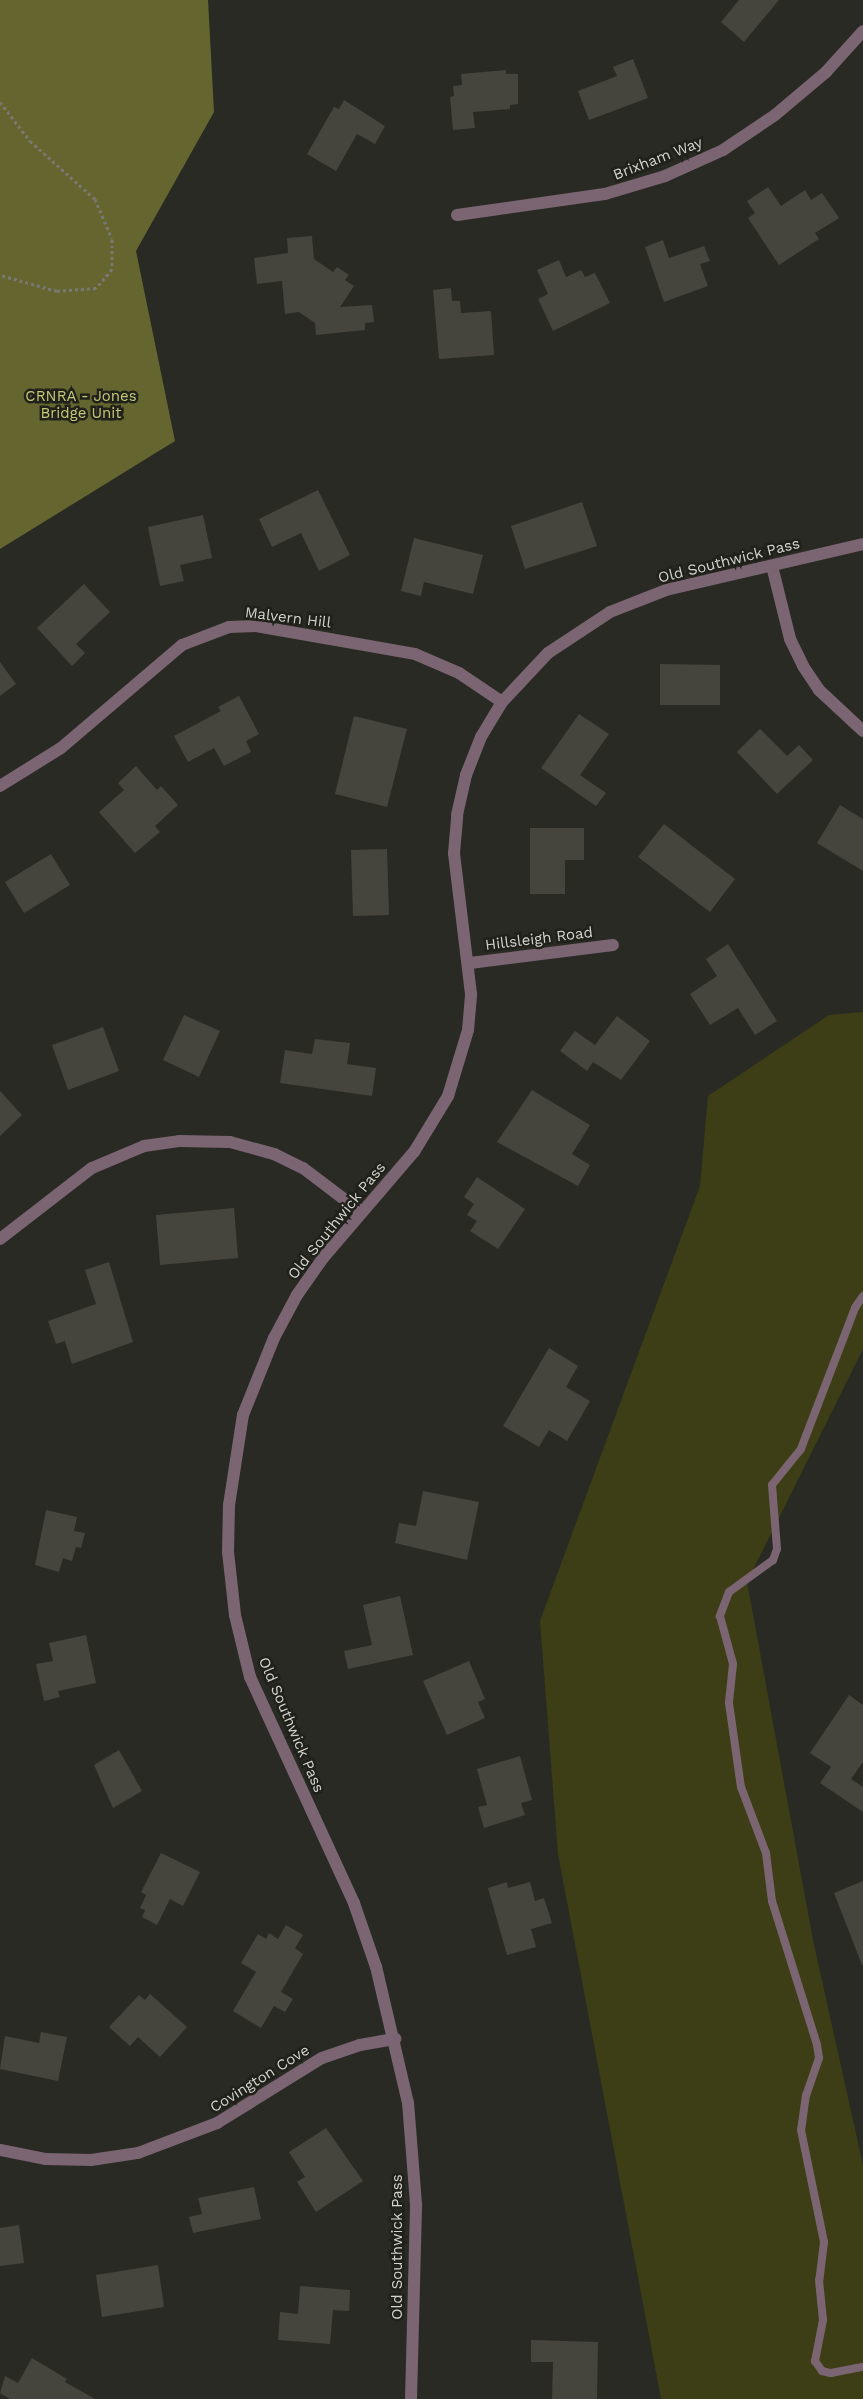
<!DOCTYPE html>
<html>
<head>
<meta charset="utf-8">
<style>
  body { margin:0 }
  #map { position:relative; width:863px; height:2399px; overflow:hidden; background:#2a2a24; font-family:"Work Sans",sans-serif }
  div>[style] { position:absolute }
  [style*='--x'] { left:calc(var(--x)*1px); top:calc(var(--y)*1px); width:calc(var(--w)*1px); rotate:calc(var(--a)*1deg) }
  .green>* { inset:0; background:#3d3e15 }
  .forest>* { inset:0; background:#65662f }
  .building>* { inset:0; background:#45453e }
  .path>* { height:3px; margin-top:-1.5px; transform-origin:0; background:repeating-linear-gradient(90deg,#787973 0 3px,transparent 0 6px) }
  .lane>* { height:8px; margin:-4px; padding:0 4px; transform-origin:4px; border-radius:4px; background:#7b6572 }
  .street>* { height:12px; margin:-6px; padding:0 6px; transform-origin:6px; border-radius:6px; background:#7b6572 }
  span { translate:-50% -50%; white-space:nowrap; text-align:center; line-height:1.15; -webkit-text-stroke:5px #20211a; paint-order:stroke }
  .street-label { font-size:15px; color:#d3d4cf }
  .park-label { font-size:15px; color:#c6c876 }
</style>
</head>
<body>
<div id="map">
  <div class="green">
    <i style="clip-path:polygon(863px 1012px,863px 1349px,747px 1582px,813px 1940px,863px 2165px,863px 2399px,661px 2399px,558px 1854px,540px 1621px,700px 1186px,708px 1096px,829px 1015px)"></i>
  </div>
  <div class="forest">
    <i style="clip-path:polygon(0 0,208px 0,214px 112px,136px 251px,175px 441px,0 549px)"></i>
  </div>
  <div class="building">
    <i style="clip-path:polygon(739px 0,779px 0,744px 42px,721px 22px)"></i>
    <i style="clip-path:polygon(633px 59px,648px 98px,589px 120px,578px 91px,617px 76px,613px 67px)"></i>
    <i style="clip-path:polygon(506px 70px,506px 74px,518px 74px,518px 104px,510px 105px,510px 109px,473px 112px,475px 128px,453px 130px,450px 97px,454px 96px,453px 86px,462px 85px,461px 74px)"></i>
    <i style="clip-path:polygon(344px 100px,385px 126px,375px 144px,357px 134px,336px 171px,307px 154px,334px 107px,339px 109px)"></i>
    <i style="clip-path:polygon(768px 187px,781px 206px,805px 190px,811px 200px,822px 193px,839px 218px,815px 233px,819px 239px,779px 265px,748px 218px,755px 213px,747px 201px)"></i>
    <i style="clip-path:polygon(312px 236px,314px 259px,333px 272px,337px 267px,349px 275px,345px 280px,354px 286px,340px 307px,372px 305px,374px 322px,365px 323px,365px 330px,316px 335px,315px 323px,299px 312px,285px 314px,282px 281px,257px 284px,254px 258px,288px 253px,287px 238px)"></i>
    <i style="clip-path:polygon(663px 240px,669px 258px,704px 246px,710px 261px,700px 264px,708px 286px,664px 302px,645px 247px)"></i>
    <i style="clip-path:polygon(559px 260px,566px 277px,581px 270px,585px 277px,595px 273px,610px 303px,553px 331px,538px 299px,548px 294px,537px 270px)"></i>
    <i style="clip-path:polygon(451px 288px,452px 301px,460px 301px,461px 313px,491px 311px,494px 355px,439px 359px,433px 290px)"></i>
    <i style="clip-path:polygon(318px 490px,350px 555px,319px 571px,301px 533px,272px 547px,259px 519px)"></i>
    <i style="clip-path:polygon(582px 502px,597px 546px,525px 569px,511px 526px)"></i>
    <i style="clip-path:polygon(203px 515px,212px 558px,180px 565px,184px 581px,160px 586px,148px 527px)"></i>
    <i style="clip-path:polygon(414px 538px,483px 555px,473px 594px,424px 582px,421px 596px,401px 591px)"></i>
    <i style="clip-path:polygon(84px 584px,110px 612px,76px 644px,85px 653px,72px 666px,37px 628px)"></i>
    <i style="clip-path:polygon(0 662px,16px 684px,0 696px)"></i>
    <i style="clip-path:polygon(660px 664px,720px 665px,720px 705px,660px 705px)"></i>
    <i style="clip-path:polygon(239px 696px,259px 734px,246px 741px,251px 752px,224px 766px,214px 748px,188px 762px,174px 736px,221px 711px,218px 707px)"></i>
    <i style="clip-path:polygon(579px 714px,609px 734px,580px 775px,606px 793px,596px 806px,541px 768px)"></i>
    <i style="clip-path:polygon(354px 716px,407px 729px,387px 807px,335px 794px)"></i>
    <i style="clip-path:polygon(760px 729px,787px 756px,799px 745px,813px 760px,777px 794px,737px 752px)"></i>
    <i style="clip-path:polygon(136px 766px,157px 790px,161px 786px,178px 805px,155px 826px,160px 832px,135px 853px,99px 812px,124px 790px,118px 783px)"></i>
    <i style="clip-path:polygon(840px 805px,863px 819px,863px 871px,817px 843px)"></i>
    <i style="clip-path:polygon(664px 824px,735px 879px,710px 912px,638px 857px)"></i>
    <i style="clip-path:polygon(530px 828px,584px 828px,584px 860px,565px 860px,565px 894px,530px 894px)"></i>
    <i style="clip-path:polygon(387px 849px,389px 915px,353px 916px,351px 850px)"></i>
    <i style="clip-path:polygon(51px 854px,70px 885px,24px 913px,5px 882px)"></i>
    <i style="clip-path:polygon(728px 944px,777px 1021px,755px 1035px,738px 1008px,710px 1025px,690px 994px,717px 976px,706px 959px)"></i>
    <i style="clip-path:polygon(184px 1015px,220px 1031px,199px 1077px,163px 1060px)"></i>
    <i style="clip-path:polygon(617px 1016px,650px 1041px,621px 1080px,593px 1062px,587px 1071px,560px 1051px,575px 1031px,595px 1045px)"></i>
    <i style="clip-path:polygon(103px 1027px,119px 1071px,68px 1090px,52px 1045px)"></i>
    <i style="clip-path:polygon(315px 1039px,350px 1043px,347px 1064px,376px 1068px,372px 1096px,280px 1083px,285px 1050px,312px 1054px)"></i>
    <i style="clip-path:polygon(532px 1090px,590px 1125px,572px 1154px,590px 1165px,578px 1186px,497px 1142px)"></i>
    <i style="clip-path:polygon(0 1091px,22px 1115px,0 1136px)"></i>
    <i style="clip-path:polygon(477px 1177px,525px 1209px,498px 1249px,470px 1231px,477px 1221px,467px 1215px,474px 1204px,464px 1197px)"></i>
    <i style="clip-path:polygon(234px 1208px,238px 1258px,160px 1265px,156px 1215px)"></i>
    <i style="clip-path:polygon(109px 1262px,133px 1342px,72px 1364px,65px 1341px,56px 1344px,48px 1321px,96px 1304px,85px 1270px)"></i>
    <i style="clip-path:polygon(549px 1348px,578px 1366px,566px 1387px,590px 1401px,567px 1441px,549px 1430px,539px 1447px,503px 1426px)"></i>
    <i style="clip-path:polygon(423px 1491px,479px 1502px,467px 1560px,395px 1543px,399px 1523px,416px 1526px)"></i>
    <i style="clip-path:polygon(46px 1510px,77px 1517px,74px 1531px,85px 1533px,81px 1548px,76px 1547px,72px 1561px,63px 1558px,59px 1572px,35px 1565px)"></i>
    <i style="clip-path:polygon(400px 1596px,413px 1655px,348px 1669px,344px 1651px,372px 1645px,363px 1605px)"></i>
    <i style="clip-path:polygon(86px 1635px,96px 1683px,58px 1691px,60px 1697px,44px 1701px,36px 1664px,53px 1661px,49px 1643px)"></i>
    <i style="clip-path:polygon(469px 1661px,485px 1699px,478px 1702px,485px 1718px,447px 1735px,423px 1681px)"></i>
    <i style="clip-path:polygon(849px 1695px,863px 1705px,863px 1762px,851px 1779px,863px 1787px,863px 1812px,820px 1783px,831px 1767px,810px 1753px)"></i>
    <i style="clip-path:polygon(119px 1750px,142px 1791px,113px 1808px,94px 1765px)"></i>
    <i style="clip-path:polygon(520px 1756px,532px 1800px,521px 1803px,525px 1815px,484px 1828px,478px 1807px,487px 1805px,477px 1769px)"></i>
    <i style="clip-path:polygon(161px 1853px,200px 1872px,183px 1906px,170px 1899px,157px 1925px,142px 1917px,145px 1910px,140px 1908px,146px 1895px,141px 1892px)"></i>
    <i style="clip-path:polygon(863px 1881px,863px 1965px,862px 1965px,834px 1893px)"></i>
    <i style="clip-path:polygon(507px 1882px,508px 1888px,530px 1882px,535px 1901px,544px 1898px,552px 1923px,531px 1929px,536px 1947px,507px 1955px,488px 1888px)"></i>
    <i style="clip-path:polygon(286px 1925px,303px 1935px,295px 1948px,303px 1954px,281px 1992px,293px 1999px,285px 2012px,274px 2006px,261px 2028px,233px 2011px,256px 1972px,241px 1963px,258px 1934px,266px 1939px,269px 1933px,278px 1939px)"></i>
    <i style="clip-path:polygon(150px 1994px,187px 2027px,160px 2057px,138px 2037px,130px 2046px,109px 2027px,139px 1995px,145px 2000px)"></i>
    <i style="clip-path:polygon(41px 2032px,67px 2037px,58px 2081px,0 2069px,5px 2036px,39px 2043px)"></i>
    <i style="clip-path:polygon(326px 2128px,363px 2181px,316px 2212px,297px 2182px,305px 2177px,289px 2152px)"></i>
    <i style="clip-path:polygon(254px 2187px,261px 2219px,193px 2233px,189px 2217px,202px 2214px,198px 2198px)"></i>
    <i style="clip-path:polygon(19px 2225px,24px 2263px,0 2266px,0 2228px)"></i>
    <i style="clip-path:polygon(158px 2265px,164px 2307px,102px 2317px,96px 2275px)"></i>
    <i style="clip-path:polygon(300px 2286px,350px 2290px,349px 2311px,333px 2310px,330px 2344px,278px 2340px,280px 2312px,298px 2314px)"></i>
    <i style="clip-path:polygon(531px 2340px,598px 2342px,597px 2399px,552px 2399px,553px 2362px,531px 2362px)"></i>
    <i style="clip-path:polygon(32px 2358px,67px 2379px,65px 2382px,95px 2399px,10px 2399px,0 2393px,5px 2376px,18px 2383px)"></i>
  </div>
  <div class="path">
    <i style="--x:0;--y:102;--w:49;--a:52.4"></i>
    <i style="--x:30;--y:141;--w:87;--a:41.7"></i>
    <i style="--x:95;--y:199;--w:43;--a:67"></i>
    <i style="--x:112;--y:239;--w:30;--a:90"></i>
    <i style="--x:112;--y:269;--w:25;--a:130"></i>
    <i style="--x:96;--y:288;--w:39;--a:176"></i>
    <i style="--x:57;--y:291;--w:59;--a:-164.3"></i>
  </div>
  <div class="lane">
    <i style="--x:863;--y:1296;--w:14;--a:124"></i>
    <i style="--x:855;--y:1308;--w:151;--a:111"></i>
    <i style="--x:801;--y:1449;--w:46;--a:128.9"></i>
    <i style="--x:772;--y:1485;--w:64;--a:85.5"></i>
    <i style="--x:777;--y:1549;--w:12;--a:110"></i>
    <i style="--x:773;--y:1560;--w:54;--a:144"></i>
    <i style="--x:729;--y:1592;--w:26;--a:111"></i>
    <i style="--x:720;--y:1616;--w:50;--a:74.8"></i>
    <i style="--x:733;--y:1664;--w:39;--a:96"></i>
    <i style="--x:729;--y:1703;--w:85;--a:81.9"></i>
    <i style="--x:741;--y:1787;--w:71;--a:69.3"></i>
    <i style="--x:766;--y:1853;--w:48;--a:82.9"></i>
    <i style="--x:772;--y:1901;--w:151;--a:72.6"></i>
    <i style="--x:817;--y:2045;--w:13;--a:81"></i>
    <i style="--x:819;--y:2058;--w:39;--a:109"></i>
    <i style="--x:806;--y:2095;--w:35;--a:98"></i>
    <i style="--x:801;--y:2130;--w:114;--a:78.4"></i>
    <i style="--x:824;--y:2242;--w:38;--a:97"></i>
    <i style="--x:819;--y:2280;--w:40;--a:84.3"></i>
    <i style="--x:823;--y:2320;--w:42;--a:101"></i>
    <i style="--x:815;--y:2361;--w:12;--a:55"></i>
    <i style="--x:822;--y:2371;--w:9;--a:13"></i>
    <i style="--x:831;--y:2373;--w:33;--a:-11"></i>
  </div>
  <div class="street">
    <i style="--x:457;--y:215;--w:149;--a:-8.1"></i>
    <i style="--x:605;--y:194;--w:63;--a:-16.7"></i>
    <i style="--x:665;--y:176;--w:64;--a:-24.1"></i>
    <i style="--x:723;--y:150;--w:63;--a:-33.9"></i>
    <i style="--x:775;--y:115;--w:67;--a:-40.1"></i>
    <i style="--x:826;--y:72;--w:55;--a:-47.9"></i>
    <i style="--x:772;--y:566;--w:75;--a:76.1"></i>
    <i style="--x:790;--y:639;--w:30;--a:64"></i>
    <i style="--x:803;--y:666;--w:29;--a:56"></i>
    <i style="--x:819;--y:690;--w:60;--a:43"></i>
    <i style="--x:0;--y:786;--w:72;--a:-31.9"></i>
    <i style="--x:61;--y:748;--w:159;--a:-40.4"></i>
    <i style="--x:182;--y:645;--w:50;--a:-21"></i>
    <i style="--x:229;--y:627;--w:27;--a:-2"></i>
    <i style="--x:256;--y:626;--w:161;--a:10"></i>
    <i style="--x:415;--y:654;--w:48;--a:23.4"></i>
    <i style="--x:459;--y:673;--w:52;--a:34"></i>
    <i style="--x:470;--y:963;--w:144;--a:-7.2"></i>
    <i style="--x:0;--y:1239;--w:116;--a:-37.7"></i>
    <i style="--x:92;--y:1168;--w:56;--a:-22.9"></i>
    <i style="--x:144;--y:1146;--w:35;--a:-8"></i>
    <i style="--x:179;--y:1141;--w:51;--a:1.1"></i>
    <i style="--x:230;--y:1142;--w:46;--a:15.3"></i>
    <i style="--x:274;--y:1154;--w:32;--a:26"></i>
    <i style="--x:303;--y:1168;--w:73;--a:37.2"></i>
    <i style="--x:0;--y:2150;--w:47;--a:11.1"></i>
    <i style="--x:46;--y:2159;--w:45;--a:1.3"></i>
    <i style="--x:91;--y:2160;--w:48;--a:-8.5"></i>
    <i style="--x:138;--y:2153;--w:85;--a:-20.8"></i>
    <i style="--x:217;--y:2123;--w:123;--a:-31.8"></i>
    <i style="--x:322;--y:2058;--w:40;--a:-18.9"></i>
    <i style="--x:360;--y:2045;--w:36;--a:-10"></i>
    <i style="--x:411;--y:2399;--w:195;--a:-88.5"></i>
    <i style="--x:416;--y:2204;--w:101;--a:-94.5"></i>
    <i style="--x:408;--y:2103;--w:140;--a:-103.2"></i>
    <i style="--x:376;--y:1967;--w:68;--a:-109"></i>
    <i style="--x:354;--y:1903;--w:249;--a:-114.7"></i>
    <i style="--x:250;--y:1677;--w:64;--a:-103.6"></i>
    <i style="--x:235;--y:1615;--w:63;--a:-96.3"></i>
    <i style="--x:228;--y:1552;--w:47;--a:-88.8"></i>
    <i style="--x:229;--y:1505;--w:91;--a:-81.2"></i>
    <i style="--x:243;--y:1415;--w:83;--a:-68.1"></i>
    <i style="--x:274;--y:1338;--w:49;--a:-61.9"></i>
    <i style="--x:297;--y:1295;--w:45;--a:-54.9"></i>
    <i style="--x:323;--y:1258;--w:140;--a:-49.4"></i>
    <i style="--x:414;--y:1152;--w:66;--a:-58.7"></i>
    <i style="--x:448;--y:1096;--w:69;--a:-73.1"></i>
    <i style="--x:468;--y:1030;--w:36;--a:-85"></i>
    <i style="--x:471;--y:994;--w:142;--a:-96.9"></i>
    <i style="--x:454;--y:853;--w:38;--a:-85"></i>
    <i style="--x:457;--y:815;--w:41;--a:-77.3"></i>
    <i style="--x:466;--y:775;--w:41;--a:-68.5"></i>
    <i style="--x:481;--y:737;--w:41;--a:-59"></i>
    <i style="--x:502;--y:702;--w:67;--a:-46.8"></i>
    <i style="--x:548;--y:653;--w:74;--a:-33.5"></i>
    <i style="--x:610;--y:612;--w:60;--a:-21.4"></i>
    <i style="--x:666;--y:590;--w:202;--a:-13.1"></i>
  </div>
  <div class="street-label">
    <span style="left:658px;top:159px;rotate:-21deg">Brixham Way</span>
    <span style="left:729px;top:561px;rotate:-14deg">Old Southwick Pass</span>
    <span style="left:288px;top:618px;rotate:7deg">Malvern Hill</span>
    <span style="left:539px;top:939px;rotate:-7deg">Hillsleigh Road</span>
    <span style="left:337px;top:1221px;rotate:-51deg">Old Southwick Pass</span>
    <span style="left:291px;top:1725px;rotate:67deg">Old Southwick Pass</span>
    <span style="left:260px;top:2079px;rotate:-32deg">Covington Cove</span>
    <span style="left:398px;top:2247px;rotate:-90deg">Old Southwick Pass</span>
  </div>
  <div class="park-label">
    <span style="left:81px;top:405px">CRNRA - Jones<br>Bridge Unit</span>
  </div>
</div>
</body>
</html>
